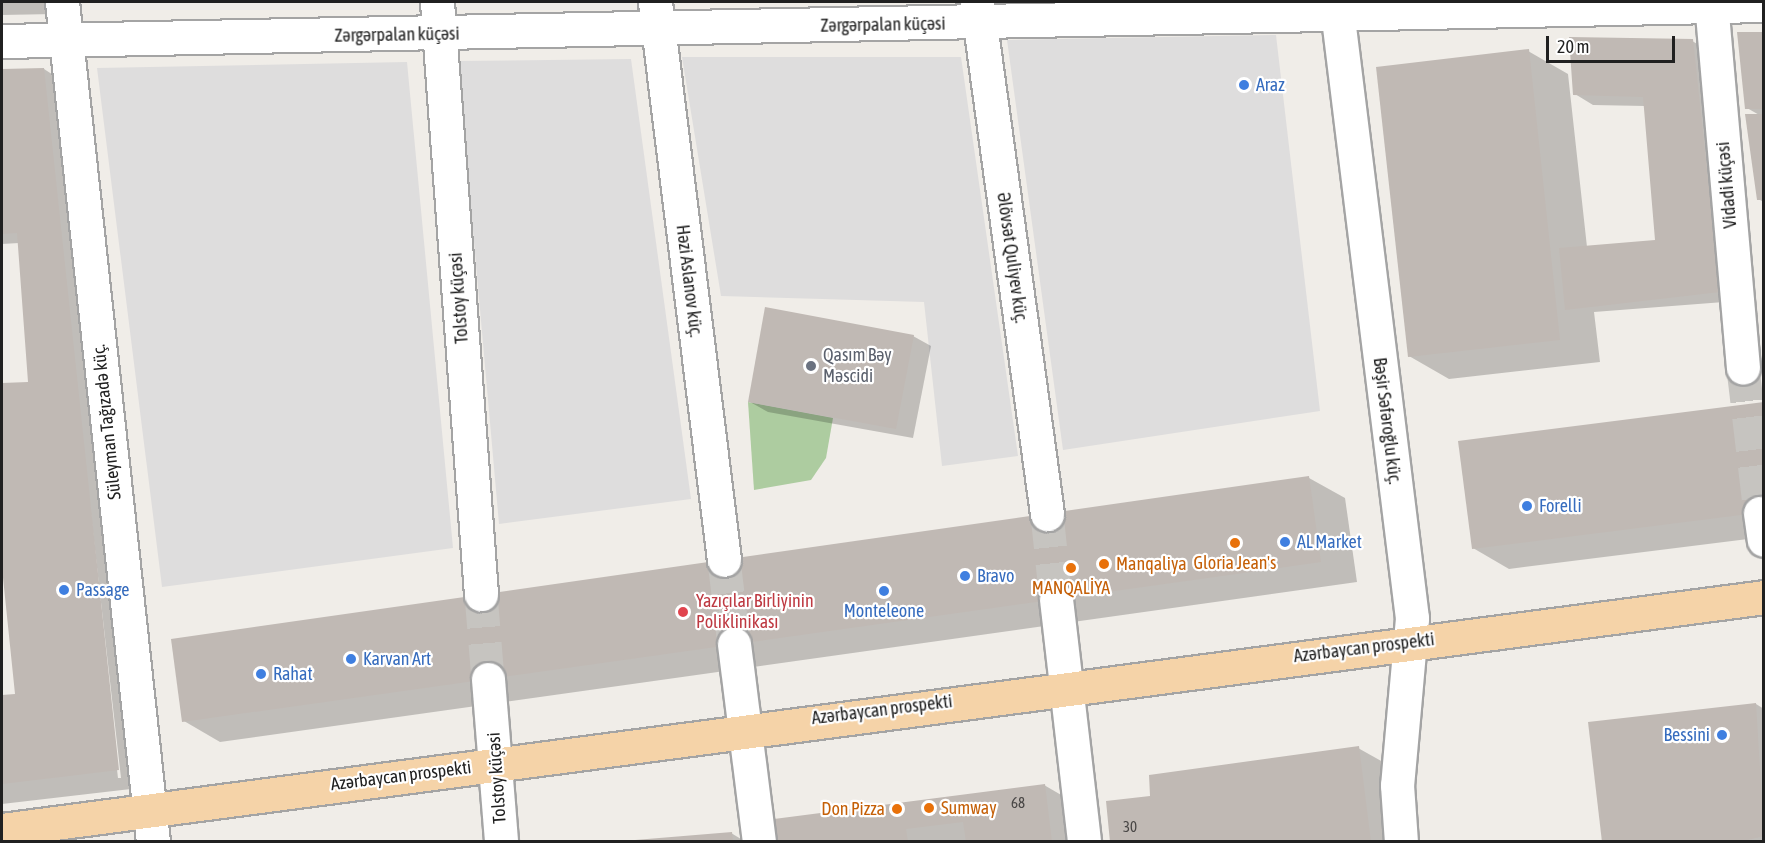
<!DOCTYPE html>
<html>
<head>
<meta charset="utf-8">
<style>
  body { margin:0 }
  #map { position:relative; width:1765px; height:843px; overflow:hidden; background:#f0ede8; font-family:"Asap Condensed",sans-serif }
  div>[style] { position:absolute }
  [style*='--x'] { left:calc(var(--x)*1px); top:calc(var(--y)*1px); width:calc(var(--w)*1px); rotate:calc(var(--a)*1deg) }
  .residential>* { inset:0; background:#dedddd }
  .forest>* { inset:0; background:#adcca0 }
  .shadow>* { inset:0; background:#0003 }
  .building>* { inset:0; background:#c0b9b4 }
  .street-tunnel>* { height:33px; margin-top:-16.5px; transform-origin:0; background:repeating-linear-gradient(90deg,#c6c4c0 0 33px,transparent 0 49px) }
  .roads { filter:drop-shadow(2px 0 #a4a4a4) drop-shadow(-2px 0 #a4a4a4) drop-shadow(0 2px #a4a4a4) drop-shadow(0 -2px #a4a4a4) }
  .street>* { height:33px; margin:-16.5px; padding:0 16.5px; transform-origin:16.5px; border-radius:16.5px; background:#fff }
  .primary>* { height:33px; margin:-16.5px; padding:0 16.5px; transform-origin:16.5px; border-radius:16.5px; background:#f5d3a8 }
  .dots>* { width:16px; height:16px; translate:-50% -50%; box-sizing:border-box; border:3px solid #fff; border-radius:50% }
  span { translate:-50% -50%; white-space:nowrap; text-align:center; line-height:1.15; -webkit-text-stroke:4.5px #fff; paint-order:stroke }
  .number-label { font-size:15px; color:#484645 }
  .number-label span { -webkit-text-stroke-width:0 }
  .street-label { font-size:18px; color:#202020 }
  .shop-label { font-size:18px; color:#366cbe }
  .left { translate:0 -50%; text-align:left }
  .right { translate:-100% -50%; text-align:right }
  .worship-label { font-size:18px; color:#5b616d }
  .food-label { font-size:18px; color:#c56008 }
  .health-label { font-size:18px; color:#be3a42 }
  .frame { position:absolute; inset:0; border:3px solid #202020; pointer-events:none }
  .scale { position:absolute; left:1546px; top:36px; width:129px; height:27px; box-sizing:border-box; border:3px solid #202020; border-top:0; padding-left:8px; font-size:18px; line-height:21px; white-space:nowrap; color:#202020; -webkit-text-stroke:4px #fff; paint-order:stroke }
</style>
</head>
<body>
<div id="map">
  <div class="residential">
    <i style="clip-path:polygon(1276px 35px,1320px 411px,1063px 450px,1007px 40px)"></i>
    <i style="clip-path:polygon(682px 57px,961px 57px,1018px 456px,942px 466px,924px 302px,721px 296px)"></i>
    <i style="clip-path:polygon(631px 59px,691px 499px,499px 524px,458px 61px)"></i>
    <i style="clip-path:polygon(407px 62px,453px 548px,162px 587px,97px 68px)"></i>
  </div>
  <div class="forest">
    <i style="clip-path:polygon(748px 402px,833px 418px,826px 458px,811px 480px,754px 490px)"></i>
  </div>
  <div class="shadow">
    <i style="clip-path:polygon(2px 2px,53px 2px,54px 14px,2px 15px)"></i>
    <i style="clip-path:polygon(1764px 33px,1764px 202px,1758px 199px,1761px 116px,1747px 108px)"></i>
    <i style="clip-path:polygon(1692px 41px,1710px 51px,1737px 301px,1594px 312px,1600px 362px,1449px 379px,1409px 356px,1528px 51px,1568px 74px,1587px 247px,1657px 243px,1645px 106px,1593px 105px,1575px 94px)"></i>
    <i style="clip-path:polygon(evenodd,44px 69px,61px 80px,148px 787px,2px 804px,2px 697px,17px 695px,2px 555px,2px 385px,29px 383px,19px 243px,2px 244px,2px 71px,44px 69px,81px 453px,84px 453px,121px 778px,118px 778px,81px 453px)"></i>
    <i style="clip-path:polygon(913px 336px,931px 346px,913px 438px,768px 412px,750px 402px)"></i>
    <i style="clip-path:polygon(1764px 403px,1764px 537px,1509px 569px,1473px 548px)"></i>
    <i style="clip-path:polygon(1309px 478px,1345px 498px,1357px 582px,220px 742px,184px 721px)"></i>
    <i style="clip-path:polygon(1756px 704px,1764px 709px,1764px 842px,1603px 842px)"></i>
    <i style="clip-path:polygon(1358px 748px,1383px 762px,1394px 842px,1112px 842px,1152px 798px)"></i>
    <i style="clip-path:polygon(1044px 785px,1075px 803px,1080px 842px,779px 842px)"></i>
    <i style="clip-path:polygon(731px 833px,746px 842px,633px 842px)"></i>
  </div>
  <div class="building">
    <i style="clip-path:polygon(1737px 32px,1764px 32px,1764px 109px,1745px 109px)"></i>
    <i style="clip-path:polygon(1569px 37px,1693px 39px,1720px 292px,1565px 310px,1559px 248px,1655px 240px,1643px 97px,1573px 95px)"></i>
    <i style="clip-path:polygon(1529px 49px,1560px 340px,1408px 357px,1376px 67px)"></i>
    <i style="clip-path:polygon(44px 68px,119px 770px,2px 784px,2px 695px,15px 694px,2px 568px,2px 383px,28px 382px,17px 233px,2px 234px,2px 69px)"></i>
    <i style="clip-path:polygon(1745px 114px,1764px 114px,1764px 200px,1757px 200px)"></i>
    <i style="clip-path:polygon(765px 307px,914px 335px,896px 429px,748px 402px)"></i>
    <i style="clip-path:polygon(1764px 402px,1764px 512px,1472px 549px,1458px 441px)"></i>
    <i style="clip-path:polygon(1309px 476px,1321px 562px,182px 722px,171px 639px)"></i>
    <i style="clip-path:polygon(1756px 703px,1764px 836px,1739px 842px,1602px 842px,1588px 722px)"></i>
    <i style="clip-path:polygon(1359px 746px,1371px 842px,1110px 842px,1106px 801px,1150px 796px,1149px 775px)"></i>
    <i style="clip-path:polygon(1045px 784px,1052px 842px,966px 842px,963px 822px,906px 829px,908px 842px,777px 842px,774px 819px)"></i>
    <i style="clip-path:polygon(732px 832px,733px 842px,635px 842px,635px 840px)"></i>
  </div>
  <div class="street-tunnel">
    <i style="--x:1743;--y:368;--w:146;--a:83.3"></i>
    <i style="--x:1047;--y:514;--w:85;--a:84"></i>
    <i style="--x:724;--y:560;--w:85;--a:83.2"></i>
    <i style="--x:481;--y:594;--w:85;--a:85.3"></i>
  </div>
  <div class="roads">
    <div class="street">
      <i style="--x:62;--y:2;--w:845;--a:83.82"></i>
      <i style="--x:437;--y:2;--w:594;--a:85.75"></i>
      <i style="--x:655;--y:2;--w:562;--a:82.95"></i>
      <i style="--x:977;--y:2;--w:517;--a:82.21"></i>
      <i style="--x:1336;--y:2;--w:621;--a:82.97"></i>
      <i style="--x:1412;--y:618;--w:168;--a:95.1"></i>
      <i style="--x:1397;--y:785;--w:57;--a:86"></i>
      <i style="--x:1711;--y:2;--w:367;--a:85"></i>
      <i style="--x:2;--y:41;--w:1762;--a:-1.17"></i>
      <i style="--x:1760;--y:513;--w:27;--a:82"></i>
      <i style="--x:1056;--y:599;--w:245;--a:83.4"></i>
      <i style="--x:734;--y:644;--w:200;--a:82.8"></i>
      <i style="--x:488;--y:679;--w:164;--a:85.4"></i>
    </div>
    <div class="primary">
      <i style="--x:2;--y:830;--w:1777;--a:-7.53"></i>
    </div>
  </div>
  <div class="dots">
    <i style="left:1244px;top:85px;background:#3f7fe0"></i>
    <i style="left:811px;top:366px;background:#6b7280"></i>
    <i style="left:1527px;top:506px;background:#3f7fe0"></i>
    <i style="left:1285px;top:542px;background:#3f7fe0"></i>
    <i style="left:1235px;top:543px;background:#e8710a"></i>
    <i style="left:1104px;top:564px;background:#e8710a"></i>
    <i style="left:1071px;top:568px;background:#e8710a"></i>
    <i style="left:965px;top:576px;background:#3f7fe0"></i>
    <i style="left:64px;top:590px;background:#3f7fe0"></i>
    <i style="left:884px;top:591px;background:#3f7fe0"></i>
    <i style="left:683px;top:612px;background:#e0444e"></i>
    <i style="left:351px;top:659px;background:#3f7fe0"></i>
    <i style="left:261px;top:674px;background:#3f7fe0"></i>
    <i style="left:1722px;top:735px;background:#3f7fe0"></i>
    <i style="left:929px;top:808px;background:#e8710a"></i>
    <i style="left:897px;top:809px;background:#e8710a"></i>
  </div>
  <div class="number-label">
    <span style="left:1018px;top:803px">68</span>
    <span style="left:1130px;top:827px">30</span>
  </div>
  <div class="street-label">
    <span style="left:883px;top:25px;rotate:-1deg">Zərgərpalan küçəsi</span>
    <span style="left:397px;top:35px;rotate:-1deg">Zərgərpalan küçəsi</span>
    <span style="left:1727px;top:185px;rotate:-95deg">Vidadi küçəsi</span>
    <span style="left:1012px;top:258px;rotate:82deg">Əlövsət Quliyev küç.</span>
    <span style="left:689px;top:281px;rotate:83deg">Həzi Aslanov küç.</span>
    <span style="left:459px;top:298px;rotate:-94deg">Tolstoy küçəsi</span>
    <span style="left:1387px;top:421px;rotate:83deg">Bəşir Səfəroğlu küç.</span>
    <span style="left:107px;top:422px;rotate:-96deg">Süleyman Tağızadə küç.</span>
    <span style="left:1364px;top:648px;rotate:-7deg">Azərbaycan prospekti</span>
    <span style="left:882px;top:710px;rotate:-7deg">Azərbaycan prospekti</span>
    <span style="left:401px;top:776px;rotate:-7deg">Azərbaycan prospekti</span>
    <span style="left:497px;top:778px;rotate:-94deg">Tolstoy küçəsi</span>
  </div>
  <div class="shop-label">
    <span class="left" style="left:1256px;top:85px">Araz</span>
    <span class="left" style="left:1539px;top:506px">Forelli</span>
    <span class="left" style="left:1297px;top:542px">AL Market</span>
    <span class="left" style="left:977px;top:576px">Bravo</span>
    <span class="left" style="left:76px;top:590px">Passage</span>
    <span style="left:884px;top:611px">Monteleone</span>
    <span class="left" style="left:363px;top:659px">Karvan Art</span>
    <span class="left" style="left:273px;top:674px">Rahat</span>
    <span class="right" style="left:1710px;top:735px">Bessini</span>
  </div>
  <div class="worship-label">
    <span class="left" style="left:823px;top:366px">Qasım Bəy<br>Məscidi</span>
  </div>
  <div class="food-label">
    <span style="left:1235px;top:563px">Gloria Jean's</span>
    <span class="left" style="left:1116px;top:564px">Manqaliya</span>
    <span style="left:1071px;top:588px">MANQALİYA</span>
    <span class="left" style="left:941px;top:808px">Sumway</span>
    <span class="right" style="left:885px;top:809px">Don Pizza</span>
  </div>
  <div class="health-label">
    <span class="left" style="left:696px;top:612px">Yazıçılar Birliyinin<br>Poliklinikası</span>
  </div>
  <div class="frame"></div>
  <div class="scale">20 m</div>
</div>
</body>
</html>
